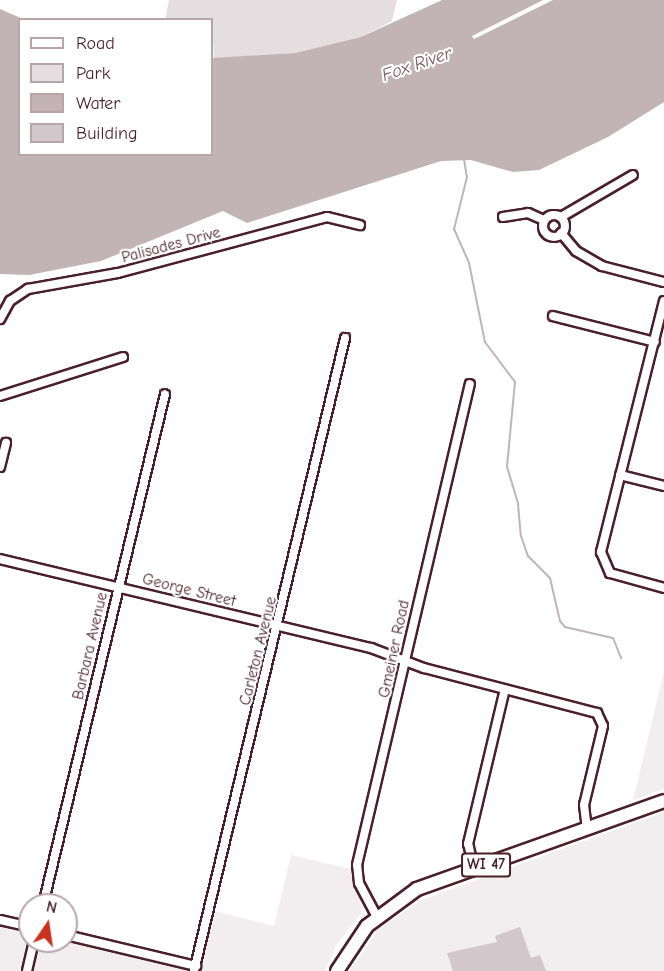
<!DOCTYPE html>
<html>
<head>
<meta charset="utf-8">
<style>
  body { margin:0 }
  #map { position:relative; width:664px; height:971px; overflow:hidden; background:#fff; font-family:"Comic Neue",sans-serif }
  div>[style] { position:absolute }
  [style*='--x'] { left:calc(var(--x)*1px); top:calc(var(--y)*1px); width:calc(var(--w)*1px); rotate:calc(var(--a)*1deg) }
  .built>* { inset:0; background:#f2eeef }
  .green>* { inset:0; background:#e5dee0 }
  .water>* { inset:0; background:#c1b3b6 }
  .stream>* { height:2px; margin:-1px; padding:0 1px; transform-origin:1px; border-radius:1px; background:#c1b3b6 }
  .building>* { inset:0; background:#d2c7cb }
  .roads { filter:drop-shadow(2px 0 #4a1f2b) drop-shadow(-2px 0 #4a1f2b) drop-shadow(0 2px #4a1f2b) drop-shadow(0 -2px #4a1f2b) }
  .minor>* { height:8px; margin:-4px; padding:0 4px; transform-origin:4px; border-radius:4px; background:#fff }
  .minor>.ring { margin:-4px; padding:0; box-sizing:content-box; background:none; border:8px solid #fff; border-radius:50% }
  .primary>* { height:12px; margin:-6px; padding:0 6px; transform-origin:6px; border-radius:6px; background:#fff }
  span { translate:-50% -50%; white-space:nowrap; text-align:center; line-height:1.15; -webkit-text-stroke:4.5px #fff; paint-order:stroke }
  .shield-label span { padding:2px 4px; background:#fff; border:2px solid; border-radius:4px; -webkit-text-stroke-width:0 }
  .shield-label { font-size:15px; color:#4a1f2b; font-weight:700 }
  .street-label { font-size:16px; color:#4a1f2b }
  .water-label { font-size:18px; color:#74535c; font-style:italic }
  .legend { position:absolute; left:18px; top:18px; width:195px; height:138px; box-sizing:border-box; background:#fff; border:2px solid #b7a5aa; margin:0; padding:8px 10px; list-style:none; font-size:18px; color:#4a1f2b }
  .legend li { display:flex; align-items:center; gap:12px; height:30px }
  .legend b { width:30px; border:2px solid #b7a5aa }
  .north { position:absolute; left:18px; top:893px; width:60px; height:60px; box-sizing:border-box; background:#fff; border:2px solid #b7a5aa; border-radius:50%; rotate:13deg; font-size:16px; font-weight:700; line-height:24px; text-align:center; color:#4a1f2b }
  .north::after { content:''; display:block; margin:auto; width:21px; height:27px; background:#c8321e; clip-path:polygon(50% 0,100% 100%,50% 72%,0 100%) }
</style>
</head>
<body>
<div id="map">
  <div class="built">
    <i style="clip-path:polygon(664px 671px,664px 789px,633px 800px)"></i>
    <i style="clip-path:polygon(664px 812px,664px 971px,349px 971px,379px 929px,421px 900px)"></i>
    <i style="clip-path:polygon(291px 855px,351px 869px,361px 904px,361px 914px,336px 946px,325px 971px,0 971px,0 923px,30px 930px,30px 941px,66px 938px,198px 970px,214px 911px,274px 926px)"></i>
  </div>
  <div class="green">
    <i style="clip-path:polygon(169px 0,397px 0,392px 21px,361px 37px,295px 53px,214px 59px,212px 20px,165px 20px)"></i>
  </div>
  <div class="water">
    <i style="clip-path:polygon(442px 0,543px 0,472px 36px,474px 39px,553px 0,664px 0,664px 102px,608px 137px,539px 170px,513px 172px,471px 160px,441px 161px,247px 223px,223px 211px,101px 261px,29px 275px,0 274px,0 9px,23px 19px,20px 20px,20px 154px,212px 154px,212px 58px,295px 53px,361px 37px)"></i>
  </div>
  <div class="stream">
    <i style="--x:464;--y:159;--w:18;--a:81"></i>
    <i style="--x:467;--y:177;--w:54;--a:104"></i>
    <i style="--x:454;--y:229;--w:37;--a:66"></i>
    <i style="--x:469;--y:263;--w:81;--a:78.6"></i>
    <i style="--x:485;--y:342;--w:50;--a:53.1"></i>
    <i style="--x:515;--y:382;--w:85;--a:95.4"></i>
    <i style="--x:507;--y:467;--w:39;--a:73"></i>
    <i style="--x:518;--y:504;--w:32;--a:85"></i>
    <i style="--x:521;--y:536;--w:21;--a:71"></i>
    <i style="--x:528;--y:556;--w:31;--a:45"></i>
    <i style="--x:550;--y:578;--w:44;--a:76.9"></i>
    <i style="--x:560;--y:621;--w:8;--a:50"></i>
    <i style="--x:565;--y:627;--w:49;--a:12.9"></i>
    <i style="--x:613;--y:638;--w:22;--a:68"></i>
  </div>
  <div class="building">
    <i style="clip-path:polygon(520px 927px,531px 958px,540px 955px,546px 971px,453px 971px,447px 953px,497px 942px,495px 936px)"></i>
  </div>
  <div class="roads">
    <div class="minor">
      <i class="ring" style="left:543px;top:215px;width:14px;height:14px"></i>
      <i style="--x:503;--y:217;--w:25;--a:-9"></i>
      <i style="--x:528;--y:213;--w:17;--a:24"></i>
      <i style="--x:561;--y:217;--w:83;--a:-30.3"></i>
      <i style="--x:561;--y:233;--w:23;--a:50"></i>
      <i style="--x:576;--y:251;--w:30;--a:30"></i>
      <i style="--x:602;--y:266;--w:64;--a:14.5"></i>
      <i style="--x:664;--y:301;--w:259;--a:104.1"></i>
      <i style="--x:601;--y:552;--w:23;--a:67"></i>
      <i style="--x:610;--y:573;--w:56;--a:15.5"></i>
      <i style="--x:553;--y:316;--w:105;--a:14.3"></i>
      <i style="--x:0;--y:319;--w:21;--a:-61"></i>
      <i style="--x:10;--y:301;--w:22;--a:-34"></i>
      <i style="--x:28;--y:289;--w:91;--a:-10.1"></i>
      <i style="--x:118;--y:273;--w:216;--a:-15"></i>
      <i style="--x:327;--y:217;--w:34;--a:14"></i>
      <i style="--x:0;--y:396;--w:129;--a:-17.6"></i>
      <i style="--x:0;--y:467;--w:25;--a:-76"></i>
      <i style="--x:620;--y:475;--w:45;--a:14"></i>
      <i style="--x:0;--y:559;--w:382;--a:13.5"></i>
      <i style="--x:371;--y:648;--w:57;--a:20.7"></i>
      <i style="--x:424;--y:668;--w:179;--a:14.6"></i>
      <i style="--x:597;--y:713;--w:14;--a:65"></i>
      <i style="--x:603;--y:726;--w:81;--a:103.5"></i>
      <i style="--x:584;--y:805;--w:24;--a:83"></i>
      <i style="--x:474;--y:869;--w:26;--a:-103"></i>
      <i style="--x:468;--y:844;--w:159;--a:-76.6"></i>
      <i style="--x:43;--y:905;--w:525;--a:-76.57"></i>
      <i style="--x:377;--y:917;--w:38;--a:-118"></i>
      <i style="--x:359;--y:883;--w:18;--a:-96"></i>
      <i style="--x:357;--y:865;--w:494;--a:-76.8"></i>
      <i style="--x:0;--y:920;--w:31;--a:13"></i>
      <i style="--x:66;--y:935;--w:134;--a:13.4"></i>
      <i style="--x:27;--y:971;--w:31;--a:-77"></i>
      <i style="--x:194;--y:971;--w:651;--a:-76.58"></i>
    </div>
    <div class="primary">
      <i style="--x:337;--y:971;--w:54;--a:-56.3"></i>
      <i style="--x:367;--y:926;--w:62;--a:-36.5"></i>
      <i style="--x:417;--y:889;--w:262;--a:-19.6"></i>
    </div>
  </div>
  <div class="shield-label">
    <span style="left:486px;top:865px">WI 47</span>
  </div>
  <div class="street-label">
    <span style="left:171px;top:245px;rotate:-15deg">Palisades Drive</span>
    <span style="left:189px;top:590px;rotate:14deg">George Street</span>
    <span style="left:90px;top:646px;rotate:-77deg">Barbara Avenue</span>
    <span style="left:394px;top:649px;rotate:-78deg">Gmeiner Road</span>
    <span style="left:258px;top:651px;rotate:-76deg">Carleton Avenue</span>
  </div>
  <div class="water-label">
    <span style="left:417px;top:65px;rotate:-19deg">Fox River</span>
  </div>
  <ul class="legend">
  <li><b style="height:8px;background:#fff"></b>Road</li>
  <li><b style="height:16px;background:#e5dee0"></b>Park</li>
  <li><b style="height:16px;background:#c1b3b6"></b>Water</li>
  <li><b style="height:16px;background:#d2c7cb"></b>Building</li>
  </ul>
  <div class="north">N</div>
</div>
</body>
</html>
